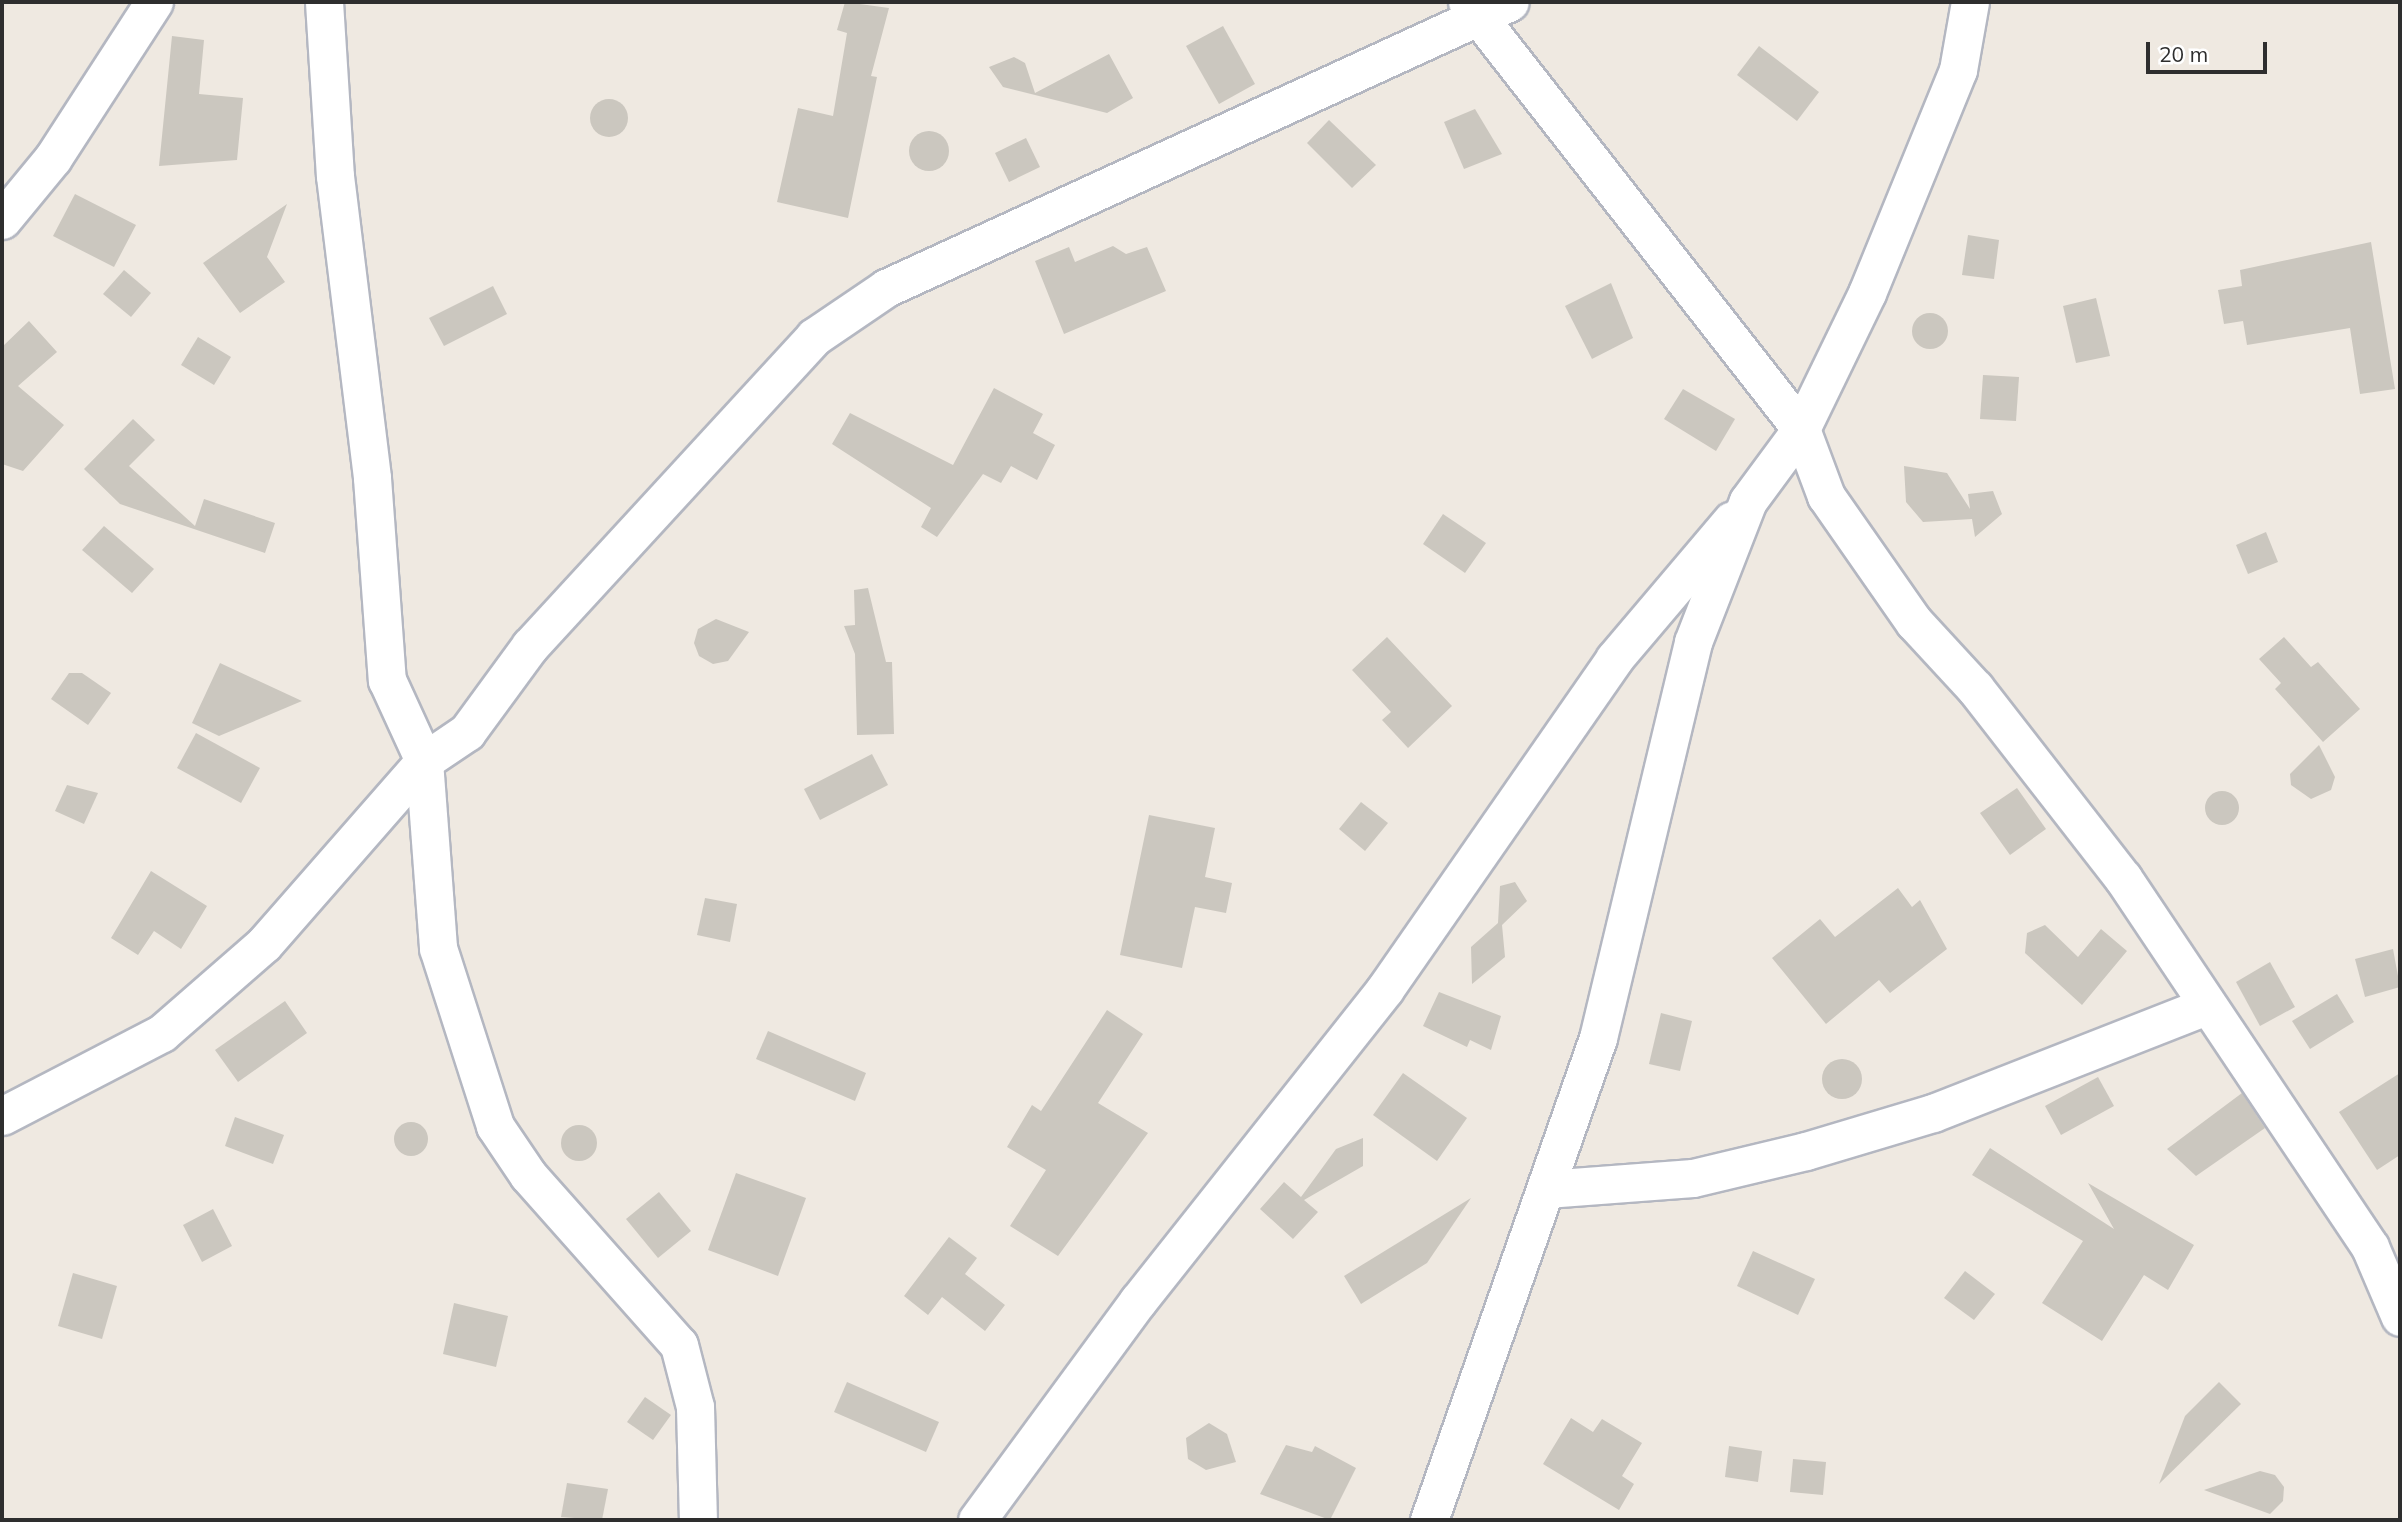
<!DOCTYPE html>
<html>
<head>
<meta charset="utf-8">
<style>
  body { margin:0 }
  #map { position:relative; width:2402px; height:1522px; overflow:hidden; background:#efe9e1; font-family:Mulish,sans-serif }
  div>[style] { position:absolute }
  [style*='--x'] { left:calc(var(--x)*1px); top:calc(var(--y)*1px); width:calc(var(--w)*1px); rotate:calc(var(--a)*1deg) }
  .building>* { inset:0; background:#cbc7bf }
  .round { border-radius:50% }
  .roads { filter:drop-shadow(2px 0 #b4b7c1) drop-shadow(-2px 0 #b4b7c1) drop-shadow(0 2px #b4b7c1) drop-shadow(0 -2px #b4b7c1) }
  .minor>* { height:37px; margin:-18.5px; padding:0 18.5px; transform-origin:18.5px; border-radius:18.5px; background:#fff }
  span { translate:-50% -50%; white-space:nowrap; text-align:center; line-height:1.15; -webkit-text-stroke:6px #fff; paint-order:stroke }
  .frame { position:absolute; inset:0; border:4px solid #2e2e2e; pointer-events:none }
  .scale { position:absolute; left:2146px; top:42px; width:121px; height:32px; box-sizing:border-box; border:4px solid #2e2e2e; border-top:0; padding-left:9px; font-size:21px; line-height:24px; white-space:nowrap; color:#2e2e2e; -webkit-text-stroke:5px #fff; paint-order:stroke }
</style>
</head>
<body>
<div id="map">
  <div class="building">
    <i style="clip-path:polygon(845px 2px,889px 8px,871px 76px,877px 77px,848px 218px,777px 202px,798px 108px,833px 116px,847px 33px,837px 30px)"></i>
    <i style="clip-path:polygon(1223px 26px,1255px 84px,1219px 104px,1186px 46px)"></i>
    <i style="clip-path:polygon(172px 36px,204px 40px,199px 94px,243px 98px,237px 160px,159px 166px)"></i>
    <i style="clip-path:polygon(1759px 46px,1819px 92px,1797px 121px,1737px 75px)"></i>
    <i style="clip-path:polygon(1109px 54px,1133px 98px,1107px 113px,1003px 87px,989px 67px,1014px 57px,1025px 63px,1035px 93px)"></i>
    <i class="round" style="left:590px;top:99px;width:38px;height:38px"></i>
    <i style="clip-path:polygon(1475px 109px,1502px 154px,1464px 169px,1444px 122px)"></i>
    <i style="clip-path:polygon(1329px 120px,1376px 165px,1352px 188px,1307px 143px)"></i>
    <i class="round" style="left:909px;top:131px;width:40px;height:40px"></i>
    <i style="clip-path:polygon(1026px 138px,1040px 167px,1009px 182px,995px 153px)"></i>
    <i style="clip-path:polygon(75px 194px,136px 225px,114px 267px,53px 236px)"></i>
    <i style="clip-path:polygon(287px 204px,267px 257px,285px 282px,240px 313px,203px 263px)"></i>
    <i style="clip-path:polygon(1968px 235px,1999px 240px,1994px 279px,1962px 275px)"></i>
    <i style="clip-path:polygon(2371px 242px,2395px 389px,2360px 394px,2350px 328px,2247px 345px,2243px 321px,2224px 324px,2218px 290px,2242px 286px,2240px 270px)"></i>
    <i style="clip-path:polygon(1113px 246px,1126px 254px,1147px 247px,1166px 291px,1064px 334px,1035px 261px,1069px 247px,1075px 262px)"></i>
    <i style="clip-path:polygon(124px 270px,151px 293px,131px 317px,103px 294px)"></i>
    <i style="clip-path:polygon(1611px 283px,1633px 338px,1592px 359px,1565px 306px)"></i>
    <i style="clip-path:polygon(493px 286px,507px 314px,444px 346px,429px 318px)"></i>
    <i style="clip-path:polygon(2096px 298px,2110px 356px,2076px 363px,2063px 306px)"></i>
    <i class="round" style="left:1912px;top:313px;width:36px;height:36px"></i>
    <i style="clip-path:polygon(29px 321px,57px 352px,18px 386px,64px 425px,23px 471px,2px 464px,2px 347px)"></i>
    <i style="clip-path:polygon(198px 337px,231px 357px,214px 385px,181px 365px)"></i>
    <i style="clip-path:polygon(1983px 375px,2019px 377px,2016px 421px,1980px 419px)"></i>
    <i style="clip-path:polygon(994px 388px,1043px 414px,1033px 433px,1055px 445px,1037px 480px,1011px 466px,1001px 483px,983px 474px,937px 537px,921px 527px,931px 508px,832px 444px,850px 413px,953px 465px)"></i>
    <i style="clip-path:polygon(1683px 389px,1735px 419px,1716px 451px,1664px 419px)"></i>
    <i style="clip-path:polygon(133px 419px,155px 440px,129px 466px,195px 526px,204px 499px,275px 523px,265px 553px,120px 504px,84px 469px)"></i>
    <i style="clip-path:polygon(1904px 466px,1947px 473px,1970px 509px,1968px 494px,1993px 491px,2002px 514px,1975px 537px,1972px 519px,1923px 522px,1906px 502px)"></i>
    <i style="clip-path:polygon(1443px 514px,1486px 543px,1465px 573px,1423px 544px)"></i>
    <i style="clip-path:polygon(104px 526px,154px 569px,132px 593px,82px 550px)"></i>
    <i style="clip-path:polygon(2266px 532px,2278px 562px,2248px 574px,2236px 545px)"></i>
    <i style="clip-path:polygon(868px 588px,886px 662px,892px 662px,894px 734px,857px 735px,855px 654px,844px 626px,855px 625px,854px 590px)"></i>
    <i style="clip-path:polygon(716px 619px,749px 632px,728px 661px,713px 664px,699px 656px,694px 643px,698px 629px)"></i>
    <i style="clip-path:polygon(1387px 637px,1452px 706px,1408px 748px,1382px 720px,1391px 712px,1352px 670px)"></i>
    <i style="clip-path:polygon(2284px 637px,2311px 667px,2318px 662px,2360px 709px,2323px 742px,2275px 689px,2281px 683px,2259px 659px)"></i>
    <i style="clip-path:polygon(220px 663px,302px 701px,219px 736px,192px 723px)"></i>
    <i style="clip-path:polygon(69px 673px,82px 673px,111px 693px,88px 725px,51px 699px)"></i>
    <i style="clip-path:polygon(196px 733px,260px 768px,241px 803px,177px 768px)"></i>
    <i style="clip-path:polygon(2319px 745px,2335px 777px,2331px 790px,2311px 799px,2291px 785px,2290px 774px)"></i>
    <i style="clip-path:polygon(872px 754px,888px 785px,820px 820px,804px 789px)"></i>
    <i style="clip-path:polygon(67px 785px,98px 793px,84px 824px,55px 811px)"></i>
    <i style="clip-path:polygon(2017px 788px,2046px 829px,2010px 855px,1980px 813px)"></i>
    <i class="round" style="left:2205px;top:791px;width:34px;height:34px"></i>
    <i style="clip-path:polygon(1361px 802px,1388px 823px,1365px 851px,1339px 829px)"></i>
    <i style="clip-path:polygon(1149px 815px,1215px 828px,1205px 877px,1232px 883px,1226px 913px,1195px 907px,1182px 968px,1120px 955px)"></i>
    <i style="clip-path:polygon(151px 871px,207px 906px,181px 949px,154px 931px,138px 955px,111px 938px)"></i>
    <i style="clip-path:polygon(1515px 882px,1527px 901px,1502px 925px,1505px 957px,1472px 984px,1471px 947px,1498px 923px,1500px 886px)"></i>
    <i style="clip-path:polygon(1898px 888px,1912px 907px,1920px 900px,1947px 949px,1890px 993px,1879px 980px,1826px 1024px,1772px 958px,1820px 919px,1835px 937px)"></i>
    <i style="clip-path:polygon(705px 898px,737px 904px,730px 942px,697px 935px)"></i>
    <i style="clip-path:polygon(2045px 925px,2078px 957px,2101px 929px,2127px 951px,2082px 1005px,2025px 953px,2027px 933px)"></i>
    <i style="clip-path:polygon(2393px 949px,2400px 987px,2365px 997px,2355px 959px)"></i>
    <i style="clip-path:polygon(2270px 962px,2295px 1007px,2260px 1026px,2236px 982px)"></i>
    <i style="clip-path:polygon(1439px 992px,1501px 1016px,1491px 1050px,1470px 1040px,1467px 1047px,1423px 1026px)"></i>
    <i style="clip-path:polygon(2337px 994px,2354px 1022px,2310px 1049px,2292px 1021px)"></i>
    <i style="clip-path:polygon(285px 1001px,307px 1033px,238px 1082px,215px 1050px)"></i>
    <i style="clip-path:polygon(1107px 1010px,1143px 1034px,1098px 1103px,1148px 1133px,1058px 1256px,1010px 1226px,1046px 1170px,1007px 1147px,1032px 1105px,1041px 1111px)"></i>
    <i style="clip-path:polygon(1661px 1013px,1692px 1021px,1680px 1071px,1649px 1064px)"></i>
    <i style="clip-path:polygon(768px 1031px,866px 1073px,855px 1101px,756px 1059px)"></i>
    <i class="round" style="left:1822px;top:1059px;width:40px;height:40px"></i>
    <i style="clip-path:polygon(1403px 1073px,1467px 1118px,1437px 1161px,1373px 1115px)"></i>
    <i style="clip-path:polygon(2400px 1073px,2400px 1155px,2377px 1170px,2339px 1112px)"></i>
    <i style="clip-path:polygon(2098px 1077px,2114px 1106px,2061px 1135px,2045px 1106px)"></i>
    <i style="clip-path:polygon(2242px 1093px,2265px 1128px,2196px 1176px,2167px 1149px)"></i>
    <i style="clip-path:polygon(235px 1117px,284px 1135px,273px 1164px,225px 1146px)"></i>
    <i class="round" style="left:394px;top:1122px;width:34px;height:34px"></i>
    <i class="round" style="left:561px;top:1125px;width:36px;height:36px"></i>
    <i style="clip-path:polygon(1363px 1138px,1363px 1166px,1304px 1200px,1318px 1212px,1293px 1239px,1260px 1209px,1284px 1182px,1301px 1197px,1336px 1149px)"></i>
    <i style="clip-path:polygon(1990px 1148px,2097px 1218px,2086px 1235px,2097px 1218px,2114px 1229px,2088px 1183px,2194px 1245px,2168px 1290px,2144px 1275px,2102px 1341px,2042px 1303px,2083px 1241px,1972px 1175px)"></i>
    <i style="clip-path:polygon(736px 1173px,806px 1198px,778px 1276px,708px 1250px)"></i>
    <i style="clip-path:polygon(659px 1192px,691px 1231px,658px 1258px,626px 1219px)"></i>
    <i style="clip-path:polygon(1471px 1198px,1427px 1263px,1361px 1304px,1344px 1276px)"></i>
    <i style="clip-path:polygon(213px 1209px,232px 1246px,202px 1262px,183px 1225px)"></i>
    <i style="clip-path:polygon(949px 1237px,977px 1258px,965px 1274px,1005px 1305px,985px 1331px,942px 1297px,928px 1315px,904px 1296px)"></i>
    <i style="clip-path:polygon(1753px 1251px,1815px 1279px,1798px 1315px,1737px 1286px)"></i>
    <i style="clip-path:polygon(1965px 1271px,1995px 1294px,1974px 1320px,1944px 1298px)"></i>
    <i style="clip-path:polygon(73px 1273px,117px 1286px,102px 1339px,58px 1326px)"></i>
    <i style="clip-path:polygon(454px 1303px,508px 1316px,496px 1367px,443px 1354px)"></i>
    <i style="clip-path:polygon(847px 1382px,939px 1422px,926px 1452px,834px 1412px)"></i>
    <i style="clip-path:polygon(2219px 1382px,2241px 1404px,2159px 1484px,2185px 1416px)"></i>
    <i style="clip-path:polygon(645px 1397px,671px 1415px,653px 1440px,627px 1422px)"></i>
    <i style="clip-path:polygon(1571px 1418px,1593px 1432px,1602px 1419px,1642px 1443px,1622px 1476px,1634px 1484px,1619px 1510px,1543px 1464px)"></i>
    <i style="clip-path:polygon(1209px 1423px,1227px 1434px,1236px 1462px,1206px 1470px,1188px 1459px,1186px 1438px)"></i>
    <i style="clip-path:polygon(1286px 1445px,1312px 1452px,1315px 1446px,1356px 1468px,1330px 1520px,1260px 1494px)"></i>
    <i style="clip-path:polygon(1729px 1446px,1762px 1451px,1758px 1482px,1725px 1477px)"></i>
    <i style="clip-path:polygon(1793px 1459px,1826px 1462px,1823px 1495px,1790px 1492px)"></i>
    <i style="clip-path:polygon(2260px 1471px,2275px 1475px,2284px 1487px,2283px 1501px,2270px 1514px,2204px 1490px)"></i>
    <i style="clip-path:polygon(567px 1483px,608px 1489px,602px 1520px,561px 1517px)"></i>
  </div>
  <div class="roads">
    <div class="minor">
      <i style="--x:324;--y:2;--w:174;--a:86.4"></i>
      <i style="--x:335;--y:176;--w:304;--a:83"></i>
      <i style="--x:372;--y:478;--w:203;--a:85.8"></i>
      <i style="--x:387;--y:680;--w:89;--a:65.4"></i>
      <i style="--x:424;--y:761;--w:188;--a:85.7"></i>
      <i style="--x:438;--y:948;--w:187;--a:72.2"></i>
      <i style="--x:495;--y:1126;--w:59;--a:56"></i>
      <i style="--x:528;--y:1175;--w:227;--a:48.4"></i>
      <i style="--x:679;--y:1345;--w:64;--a:75.5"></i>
      <i style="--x:695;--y:1407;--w:113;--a:88.5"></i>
      <i style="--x:1467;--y:2;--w:542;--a:51.97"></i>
      <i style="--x:1801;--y:429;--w:72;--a:69.5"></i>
      <i style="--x:1826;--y:496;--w:154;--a:55.1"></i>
      <i style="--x:1914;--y:622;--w:90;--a:47.3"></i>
      <i style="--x:1975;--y:688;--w:241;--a:52.1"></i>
      <i style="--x:2123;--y:878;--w:444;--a:56.2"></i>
      <i style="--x:2370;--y:1247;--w:76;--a:66.8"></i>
      <i style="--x:2;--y:220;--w:80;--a:-50.6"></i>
      <i style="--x:53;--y:158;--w:186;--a:-57.1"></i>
      <i style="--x:2;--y:1116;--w:180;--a:-27.4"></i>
      <i style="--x:162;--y:1033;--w:135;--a:-41.1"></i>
      <i style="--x:264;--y:944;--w:243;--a:-48.8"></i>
      <i style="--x:424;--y:761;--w:52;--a:-34"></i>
      <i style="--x:467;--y:732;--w:107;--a:-53.8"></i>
      <i style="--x:530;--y:646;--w:420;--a:-47.4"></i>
      <i style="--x:814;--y:337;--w:87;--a:-34.2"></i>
      <i style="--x:886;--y:288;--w:686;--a:-24.62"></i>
      <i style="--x:1546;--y:1189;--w:147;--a:-4.3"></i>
      <i style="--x:1693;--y:1178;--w:116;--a:-13.4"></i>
      <i style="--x:1806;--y:1151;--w:133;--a:-16.7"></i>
      <i style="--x:1933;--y:1113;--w:291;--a:-21.4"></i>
      <i style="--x:977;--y:1520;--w:272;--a:-53.7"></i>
      <i style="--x:1138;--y:1301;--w:398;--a:-51.6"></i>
      <i style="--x:1385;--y:989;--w:402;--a:-55.2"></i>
      <i style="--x:1614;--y:659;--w:182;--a:-49.7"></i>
      <i style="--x:1429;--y:1520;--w:511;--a:-70.68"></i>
      <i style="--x:1598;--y:1038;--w:407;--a:-76.5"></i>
      <i style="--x:1693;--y:642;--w:151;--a:-68.7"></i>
      <i style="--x:1748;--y:501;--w:89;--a:-53.6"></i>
      <i style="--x:1801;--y:429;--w:151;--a:-64.1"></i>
      <i style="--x:1867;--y:293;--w:241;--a:-67.8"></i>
      <i style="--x:1958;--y:70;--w:69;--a:-80"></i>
    </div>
  </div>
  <div class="frame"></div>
  <div class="scale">20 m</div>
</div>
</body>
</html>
